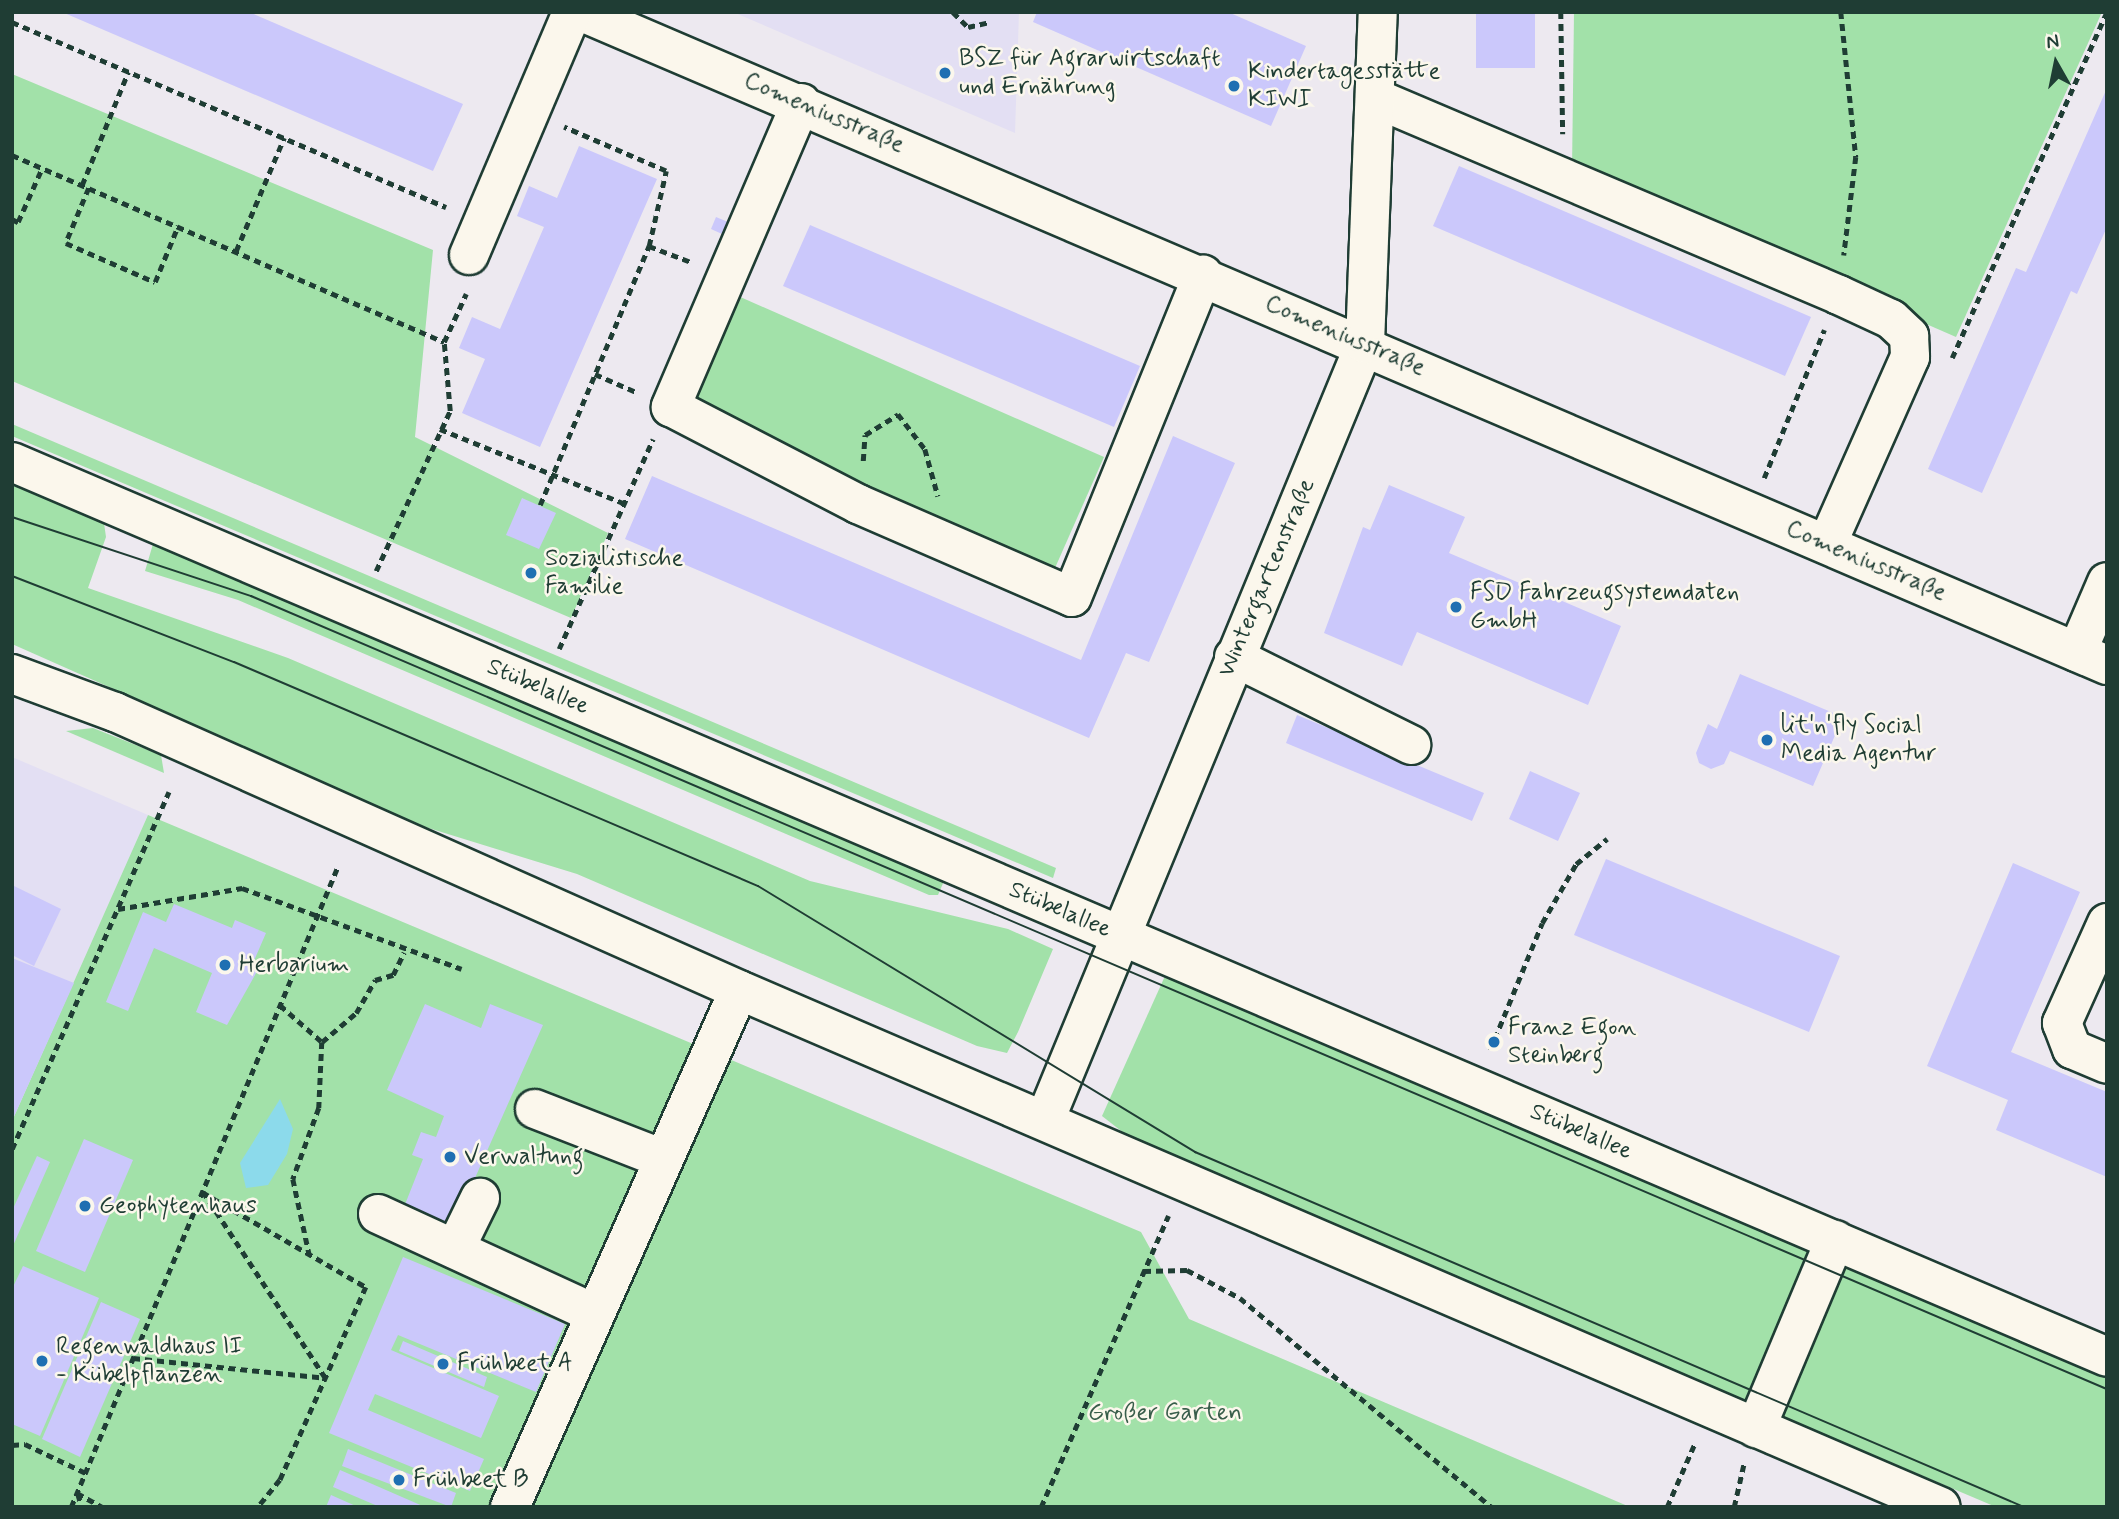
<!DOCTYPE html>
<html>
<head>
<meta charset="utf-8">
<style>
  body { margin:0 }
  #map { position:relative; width:2119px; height:1519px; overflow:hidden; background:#ede9f0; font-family:Mynerve,sans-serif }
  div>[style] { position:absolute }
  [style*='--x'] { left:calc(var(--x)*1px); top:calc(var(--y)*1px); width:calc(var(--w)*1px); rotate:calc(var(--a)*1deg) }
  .built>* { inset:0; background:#e3dff3 }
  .green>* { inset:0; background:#a2e1a9 }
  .water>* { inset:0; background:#8cdaeb }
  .building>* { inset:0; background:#cbc8fb }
  .path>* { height:4.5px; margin-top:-2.25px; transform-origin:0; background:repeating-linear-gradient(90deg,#1f3d34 0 7px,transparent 0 12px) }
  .roads { filter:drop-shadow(2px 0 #1f3d34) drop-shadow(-2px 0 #1f3d34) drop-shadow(0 2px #1f3d34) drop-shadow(0 -2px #1f3d34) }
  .minor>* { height:38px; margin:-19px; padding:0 19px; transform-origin:19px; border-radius:19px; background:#fbf7ec }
  .major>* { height:38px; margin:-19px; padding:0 19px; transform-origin:19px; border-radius:19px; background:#fbf7ec }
  .tram>* { height:2px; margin:-1px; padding:0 1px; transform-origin:1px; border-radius:1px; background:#1f3d34 }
  .dots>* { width:19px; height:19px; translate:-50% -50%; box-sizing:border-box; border:4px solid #fbf7ec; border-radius:50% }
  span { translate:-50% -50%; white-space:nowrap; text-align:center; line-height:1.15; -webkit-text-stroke:5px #fbf7ec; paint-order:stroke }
  .poi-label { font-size:24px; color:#1f3d34 }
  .left { translate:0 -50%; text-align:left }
  .street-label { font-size:24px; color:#1f3d34 }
  .park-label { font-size:24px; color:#395e4b }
  .frame { position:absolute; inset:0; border:14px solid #1f3d34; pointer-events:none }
  .north { position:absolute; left:2021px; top:28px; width:70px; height:70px; -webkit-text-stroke:5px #fbf7ec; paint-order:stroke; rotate:351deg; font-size:19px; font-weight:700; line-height:28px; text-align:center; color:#1f3d34 }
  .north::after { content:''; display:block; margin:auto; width:24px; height:32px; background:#1f3d34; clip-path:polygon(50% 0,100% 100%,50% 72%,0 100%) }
</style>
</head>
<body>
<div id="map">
  <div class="built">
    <i style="clip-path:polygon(733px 12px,1019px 12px,1015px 133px)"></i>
    <i style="clip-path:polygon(12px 757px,148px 815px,12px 1121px)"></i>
  </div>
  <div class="green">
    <i style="clip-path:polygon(1574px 12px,2102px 12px,1956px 337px,1572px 170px)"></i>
    <i style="clip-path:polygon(12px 74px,433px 250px,415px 437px,608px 533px,571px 618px,12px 381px)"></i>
    <i style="clip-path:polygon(738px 296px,1104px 457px,1055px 568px,689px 407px)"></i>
    <i style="clip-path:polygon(12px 424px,1056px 868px,1053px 878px,12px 436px)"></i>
    <i style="clip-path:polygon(12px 484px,104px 523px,106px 537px,88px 588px,288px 658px,810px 881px,1008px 929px,1053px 949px,1018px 1032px,1007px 1053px,977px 1046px,577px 874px,422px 826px,12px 644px)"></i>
    <i style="clip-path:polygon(153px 544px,944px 881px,938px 895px,929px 895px,238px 600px,145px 571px)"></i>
    <i style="clip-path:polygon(93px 728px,161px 755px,164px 773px,66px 731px)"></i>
    <i style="clip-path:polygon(148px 815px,1141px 1232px,1189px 1319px,1630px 1507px,12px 1507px,12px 1121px)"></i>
    <i style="clip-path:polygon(1165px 976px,2107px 1377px,2107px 1507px,1996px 1507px,1134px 1141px,1102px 1116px)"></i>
  </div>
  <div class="water">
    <i style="clip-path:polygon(280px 1099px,293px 1129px,287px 1154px,268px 1185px,246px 1188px,240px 1163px)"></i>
  </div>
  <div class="building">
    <i style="clip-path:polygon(62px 12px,249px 12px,463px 104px,433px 171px)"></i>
    <i style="clip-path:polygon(1037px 12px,1228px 12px,1306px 46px,1271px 126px,1033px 22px)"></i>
    <i style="clip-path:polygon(1476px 12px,1535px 12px,1535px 68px,1476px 68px)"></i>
    <i style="clip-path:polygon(2107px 88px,2107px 227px,2077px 294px,2071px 291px,1982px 493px,1928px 469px,2016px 268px,2026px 272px)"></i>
    <i style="clip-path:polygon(579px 146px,657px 179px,540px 447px,462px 413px,485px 359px,459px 348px,472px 317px,500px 329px,544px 227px,517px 216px,529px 186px,557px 198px)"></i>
    <i style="clip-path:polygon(1459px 166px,1811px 317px,1785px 376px,1433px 226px)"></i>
    <i style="clip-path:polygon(716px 217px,728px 222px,722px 234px,711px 229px)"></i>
    <i style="clip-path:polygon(810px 225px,1140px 366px,1114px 427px,783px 286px)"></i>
    <i style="clip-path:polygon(1173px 436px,1235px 463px,1149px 662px,1126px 653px,1089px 738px,625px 539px,652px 476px,1081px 660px)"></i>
    <i style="clip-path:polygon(1389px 485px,1465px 517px,1449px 553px,1621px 626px,1588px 705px,1417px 632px,1402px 666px,1324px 633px,1363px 527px,1370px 530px)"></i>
    <i style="clip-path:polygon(522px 498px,556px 513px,539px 549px,506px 535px)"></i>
    <i style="clip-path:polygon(1740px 674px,1843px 717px,1813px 786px,1730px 751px,1724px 764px,1711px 769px,1699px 763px,1696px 753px,1708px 724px,1717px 729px)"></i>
    <i style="clip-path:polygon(1297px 715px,1484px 793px,1472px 821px,1286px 743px)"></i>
    <i style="clip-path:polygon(1530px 771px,1580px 793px,1558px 841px,1509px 819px)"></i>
    <i style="clip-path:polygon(1606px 859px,1840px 956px,1809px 1032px,1574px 935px)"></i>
    <i style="clip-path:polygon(2013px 863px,2080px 892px,2011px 1052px,2107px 1092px,2107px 1177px,1996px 1130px,2008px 1100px,1927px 1066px)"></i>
    <i style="clip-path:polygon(12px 885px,61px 909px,34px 966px,12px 955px)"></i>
    <i style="clip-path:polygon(174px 904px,232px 928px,235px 920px,266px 933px,253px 963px,260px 966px,227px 1025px,196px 1012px,212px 973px,154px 948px,128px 1011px,106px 1002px,143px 912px,166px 922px)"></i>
    <i style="clip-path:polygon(12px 958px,74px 983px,12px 1121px)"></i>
    <i style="clip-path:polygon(425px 1004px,481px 1028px,490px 1004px,543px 1025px,451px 1232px,402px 1212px,423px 1159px,412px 1155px,421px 1132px,436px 1137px,444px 1116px,387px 1090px)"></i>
    <i style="clip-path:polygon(84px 1139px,133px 1160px,85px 1272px,36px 1251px)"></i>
    <i style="clip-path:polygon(37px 1156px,50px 1162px,12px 1248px,12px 1211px)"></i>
    <i style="clip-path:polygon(403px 1257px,565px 1324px,536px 1392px,398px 1335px,391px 1350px,499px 1396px,481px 1438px,375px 1394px,368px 1410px,484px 1459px,470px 1491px,329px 1433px)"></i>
    <i style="clip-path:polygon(23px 1266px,99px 1298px,40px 1436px,12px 1424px,12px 1289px)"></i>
    <i style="clip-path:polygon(101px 1302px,140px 1319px,80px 1457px,42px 1439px)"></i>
    <i style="clip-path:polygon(403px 1341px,487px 1377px,484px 1387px,399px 1351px)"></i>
    <i style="clip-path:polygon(348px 1449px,456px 1493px,451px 1507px,342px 1466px)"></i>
    <i style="clip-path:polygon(340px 1470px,425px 1507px,380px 1507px,333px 1487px)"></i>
    <i style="clip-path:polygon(331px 1495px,358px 1507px,326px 1507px)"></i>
  </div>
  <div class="path">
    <i style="--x:953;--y:12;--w:21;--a:45"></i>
    <i style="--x:968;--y:27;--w:23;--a:-13"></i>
    <i style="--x:1561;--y:12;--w:122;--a:89.1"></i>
    <i style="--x:1841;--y:12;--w:146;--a:84.1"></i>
    <i style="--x:1856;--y:157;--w:99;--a:97"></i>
    <i style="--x:12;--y:22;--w:472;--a:23.1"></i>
    <i style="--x:12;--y:155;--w:471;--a:23.4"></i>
    <i style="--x:82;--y:185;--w:122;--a:-67.8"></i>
    <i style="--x:89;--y:188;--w:60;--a:112.7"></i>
    <i style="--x:66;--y:243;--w:97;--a:23.7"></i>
    <i style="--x:155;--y:282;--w:61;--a:-67.7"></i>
    <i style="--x:12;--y:219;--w:7;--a:27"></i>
    <i style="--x:18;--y:222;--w:59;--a:-66"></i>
    <i style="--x:649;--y:246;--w:45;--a:20.9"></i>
    <i style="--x:236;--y:251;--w:123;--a:-67"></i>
    <i style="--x:1952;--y:358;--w:379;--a:-65.9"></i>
    <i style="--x:595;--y:374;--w:45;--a:23.7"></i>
    <i style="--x:440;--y:429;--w:197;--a:22"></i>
    <i style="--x:863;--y:461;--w:26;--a:-86"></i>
    <i style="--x:865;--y:435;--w:39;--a:-32"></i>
    <i style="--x:898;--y:414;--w:44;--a:52.4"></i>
    <i style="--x:925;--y:449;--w:49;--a:74.5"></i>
    <i style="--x:1764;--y:478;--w:160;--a:-67.9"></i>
    <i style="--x:540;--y:505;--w:281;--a:-67.2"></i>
    <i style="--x:649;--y:246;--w:77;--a:-77.2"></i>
    <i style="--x:666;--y:171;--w:111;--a:-156.7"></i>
    <i style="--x:376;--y:571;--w:176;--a:-65.2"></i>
    <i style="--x:450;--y:411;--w:69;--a:-95"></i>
    <i style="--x:444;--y:342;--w:53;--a:-65.4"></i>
    <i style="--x:559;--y:649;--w:230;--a:-65.9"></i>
    <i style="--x:118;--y:909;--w:126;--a:-9.6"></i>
    <i style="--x:242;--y:888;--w:234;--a:20.2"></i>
    <i style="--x:280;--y:1005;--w:56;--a:41.4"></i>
    <i style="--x:322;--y:1042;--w:66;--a:92.6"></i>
    <i style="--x:319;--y:1108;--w:76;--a:110.1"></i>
    <i style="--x:293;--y:1179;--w:76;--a:77.8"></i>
    <i style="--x:322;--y:1042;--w:45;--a:-40.5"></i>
    <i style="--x:356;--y:1013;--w:38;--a:-60"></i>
    <i style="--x:375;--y:980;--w:19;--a:-16"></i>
    <i style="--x:393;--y:975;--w:25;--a:-64"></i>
    <i style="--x:1490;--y:1050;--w:137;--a:-67.7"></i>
    <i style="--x:1542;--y:923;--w:68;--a:-60"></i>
    <i style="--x:1576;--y:864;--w:40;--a:-39"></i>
    <i style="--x:12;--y:1149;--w:390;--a:-66.3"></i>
    <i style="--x:202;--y:1192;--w:190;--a:30.1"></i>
    <i style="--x:366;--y:1287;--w:211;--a:114"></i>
    <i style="--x:280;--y:1480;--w:35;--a:129"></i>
    <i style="--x:1144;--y:1271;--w:43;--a:-1.3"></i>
    <i style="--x:1187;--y:1270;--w:60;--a:27.8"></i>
    <i style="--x:1240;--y:1298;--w:327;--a:39.7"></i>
    <i style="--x:133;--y:1358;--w:193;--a:5.9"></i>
    <i style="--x:325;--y:1378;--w:222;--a:-123.3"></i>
    <i style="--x:12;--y:1445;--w:13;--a:-4"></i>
    <i style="--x:25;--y:1444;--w:68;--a:25.4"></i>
    <i style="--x:77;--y:1493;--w:29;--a:29"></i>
    <i style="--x:78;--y:1494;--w:14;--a:73"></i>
    <i style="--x:71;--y:1507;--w:694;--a:-67.39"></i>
    <i style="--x:1041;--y:1507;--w:318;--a:-66.4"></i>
    <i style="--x:1667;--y:1507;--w:70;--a:-66.4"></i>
    <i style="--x:1734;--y:1507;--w:45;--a:-77.2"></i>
  </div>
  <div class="roads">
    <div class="minor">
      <i style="--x:582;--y:12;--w:1659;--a:23.18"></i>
      <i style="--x:1375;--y:98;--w:504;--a:23"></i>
      <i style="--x:1839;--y:295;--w:57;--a:24.8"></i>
      <i style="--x:1891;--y:319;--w:25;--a:43"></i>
      <i style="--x:1909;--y:336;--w:21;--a:87"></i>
      <i style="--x:1910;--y:357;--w:205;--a:113.9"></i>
      <i style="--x:801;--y:103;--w:331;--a:113.2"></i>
      <i style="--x:671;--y:407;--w:211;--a:27.4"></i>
      <i style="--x:858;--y:504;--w:233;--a:23.5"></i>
      <i style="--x:1072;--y:597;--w:348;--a:-67.9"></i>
      <i style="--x:469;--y:255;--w:264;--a:-67"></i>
      <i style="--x:2077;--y:652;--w:76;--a:-66.8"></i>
      <i style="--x:1234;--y:657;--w:198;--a:26.4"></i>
      <i style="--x:2107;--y:923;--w:110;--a:114.2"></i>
      <i style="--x:2062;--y:1023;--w:28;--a:69"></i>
      <i style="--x:2072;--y:1049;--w:38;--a:23"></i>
      <i style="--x:535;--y:1109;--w:137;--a:21.3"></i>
      <i style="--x:1045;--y:1120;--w:839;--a:-67.59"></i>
      <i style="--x:1365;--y:344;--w:332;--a:-87.8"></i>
      <i style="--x:378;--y:1214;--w:239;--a:24.7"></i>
      <i style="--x:455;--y:1249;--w:57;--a:-63.9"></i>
      <i style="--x:1756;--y:1428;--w:204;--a:-67.2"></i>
      <i style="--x:510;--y:1507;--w:565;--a:-66.11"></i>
    </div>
    <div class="major">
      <i style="--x:12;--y:462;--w:2278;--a:23.13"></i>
      <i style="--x:12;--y:674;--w:110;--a:20.3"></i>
      <i style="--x:115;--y:712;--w:683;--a:24.01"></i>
      <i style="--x:739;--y:990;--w:1308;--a:23.27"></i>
    </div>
  </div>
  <div class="tram">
    <i style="--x:12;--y:517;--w:252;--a:18.3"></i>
    <i style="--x:251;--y:596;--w:2018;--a:23.14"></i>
    <i style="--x:12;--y:576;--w:238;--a:21.2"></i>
    <i style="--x:234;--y:662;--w:570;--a:23.15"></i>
    <i style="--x:758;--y:886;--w:512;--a:31.33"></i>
    <i style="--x:1195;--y:1152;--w:902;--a:23.18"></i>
  </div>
  <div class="dots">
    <i style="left:945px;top:73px;background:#1f6fb2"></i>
    <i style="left:1234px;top:86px;background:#1f6fb2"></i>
    <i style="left:531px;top:573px;background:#1f6fb2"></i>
    <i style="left:1456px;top:607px;background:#1f6fb2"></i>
    <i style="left:1767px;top:740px;background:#1f6fb2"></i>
    <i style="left:225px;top:965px;background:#1f6fb2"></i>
    <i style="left:1494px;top:1042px;background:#1f6fb2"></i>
    <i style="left:450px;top:1157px;background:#1f6fb2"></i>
    <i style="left:85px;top:1206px;background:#1f6fb2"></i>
    <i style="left:42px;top:1361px;background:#1f6fb2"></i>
    <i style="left:443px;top:1364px;background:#1f6fb2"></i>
    <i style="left:399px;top:1480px;background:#1f6fb2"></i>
  </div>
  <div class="poi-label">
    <span class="left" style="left:959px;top:73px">BSZ für Agrarwirtschaft<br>und Ernährung</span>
    <span class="left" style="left:1248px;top:86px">Kindertagesstätte<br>KIWI</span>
    <span class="left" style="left:545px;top:573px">Sozialistische<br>Familie</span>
    <span class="left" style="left:1470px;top:607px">FSD Fahrzeugsystemdaten<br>GmbH</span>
    <span class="left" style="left:1781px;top:740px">lit'n'fly Social<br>Media Agentur</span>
    <span class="left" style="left:239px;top:965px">Herbarium</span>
    <span class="left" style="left:1508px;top:1042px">Franz Egon<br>Steinberg</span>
    <span class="left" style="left:464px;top:1157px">Verwaltung</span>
    <span class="left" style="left:99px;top:1206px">Geophytenhaus</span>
    <span class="left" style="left:56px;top:1361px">Regenwaldhaus II<br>- Kübelpflanzen</span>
    <span class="left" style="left:457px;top:1364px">Frühbeet A</span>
    <span class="left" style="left:413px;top:1480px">Frühbeet B</span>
  </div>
  <div class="street-label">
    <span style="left:824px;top:113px;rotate:23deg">Comeniusstraße</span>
    <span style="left:1345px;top:336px;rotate:23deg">Comeniusstraße</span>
    <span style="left:1866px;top:561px;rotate:23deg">Comeniusstraße</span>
    <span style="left:1267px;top:578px;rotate:-67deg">Wintergartenstraße</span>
    <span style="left:538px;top:687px;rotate:23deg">Stübelallee</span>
    <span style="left:1060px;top:910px;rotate:23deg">Stübelallee</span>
    <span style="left:1581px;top:1132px;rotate:23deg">Stübelallee</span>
  </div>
  <div class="park-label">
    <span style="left:1165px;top:1413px">Großer Garten</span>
  </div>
  <div class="frame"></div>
  <div class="north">N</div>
</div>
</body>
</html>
